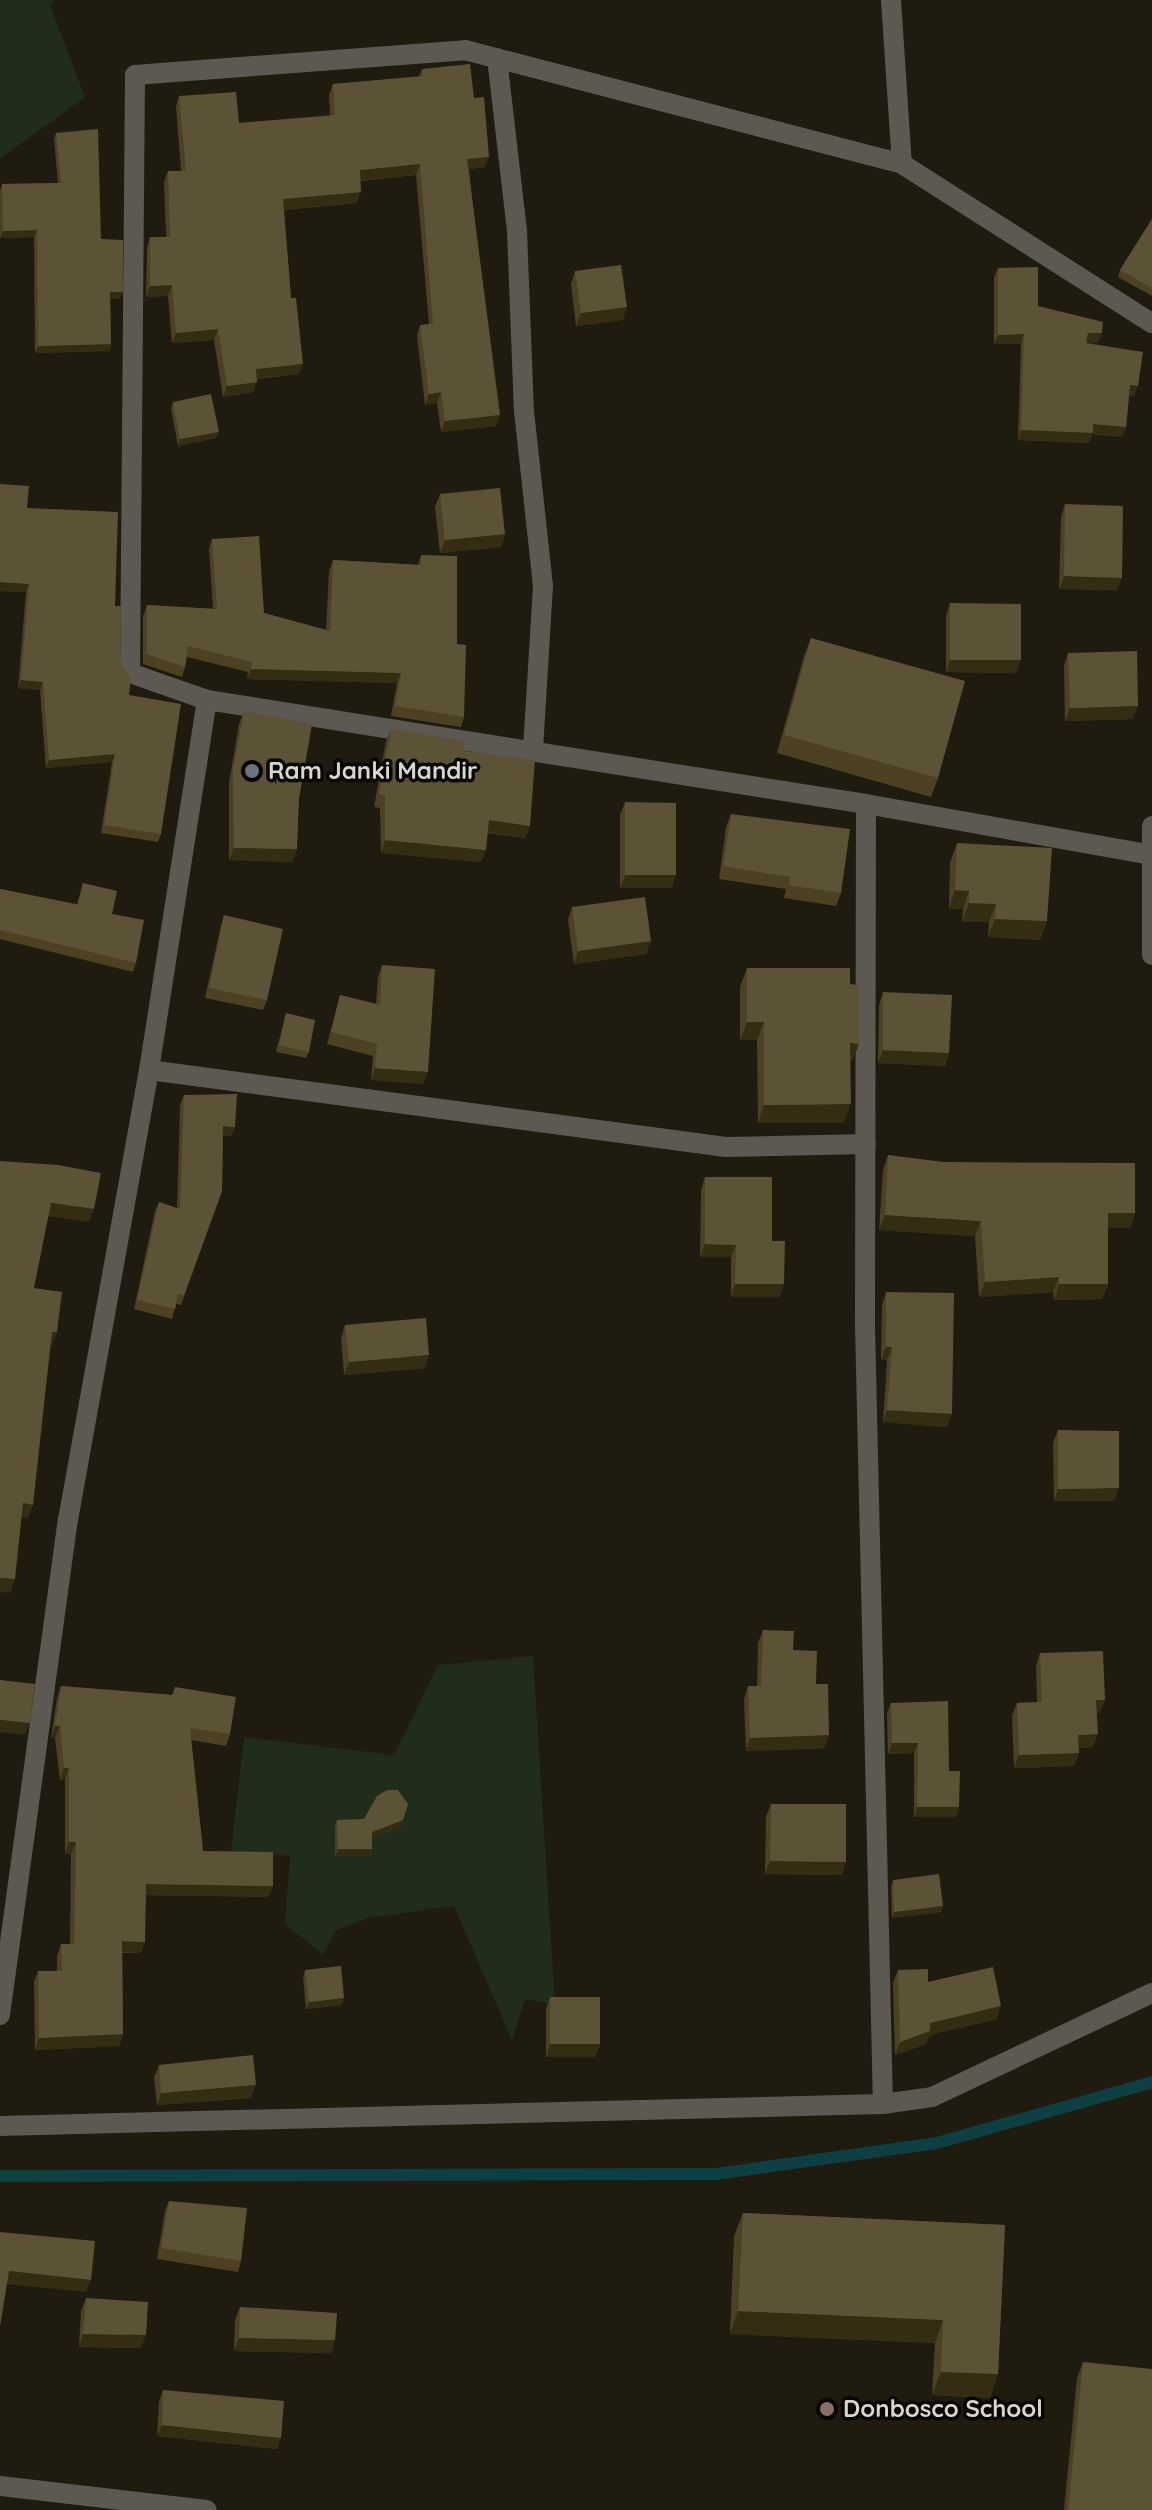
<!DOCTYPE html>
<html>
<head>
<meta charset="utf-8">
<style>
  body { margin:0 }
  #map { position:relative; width:1152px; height:2510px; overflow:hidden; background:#1f1b0f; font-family:Quicksand,sans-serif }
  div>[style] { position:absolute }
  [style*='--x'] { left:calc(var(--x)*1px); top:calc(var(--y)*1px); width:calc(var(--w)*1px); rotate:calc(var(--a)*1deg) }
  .green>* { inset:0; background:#1f2d1a }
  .stream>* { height:12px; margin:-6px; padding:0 6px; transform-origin:6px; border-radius:6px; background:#0d3f43 }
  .minor>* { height:20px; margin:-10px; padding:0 10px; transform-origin:10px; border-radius:10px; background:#5c5852 }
  .wall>* { inset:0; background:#4c4223 }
  .shaded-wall>* { inset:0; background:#342c13 }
  .building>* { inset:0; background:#5c5235 }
  .dots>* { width:22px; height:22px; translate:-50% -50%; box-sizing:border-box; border:4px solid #080603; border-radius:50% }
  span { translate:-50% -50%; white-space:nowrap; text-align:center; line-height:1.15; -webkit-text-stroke:7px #080603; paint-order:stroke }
  .poi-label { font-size:24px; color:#d8d6ce; font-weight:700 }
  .left { translate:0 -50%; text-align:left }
</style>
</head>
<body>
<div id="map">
  <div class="green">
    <i style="clip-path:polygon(0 0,55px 0,50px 5px,85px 97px,0 159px)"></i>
    <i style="clip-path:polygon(533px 1656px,555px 2005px,525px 1999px,512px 2040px,454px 1906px,368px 1918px,335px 1931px,323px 1955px,285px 1924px,290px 1856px,231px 1851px,244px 1737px,394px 1755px,438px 1665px)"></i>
  </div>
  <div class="stream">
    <i style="--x:0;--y:2176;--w:716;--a:-0.16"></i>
    <i style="--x:716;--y:2174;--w:223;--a:-8"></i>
    <i style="--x:937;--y:2143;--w:223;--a:-15.8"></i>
  </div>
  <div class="minor">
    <i style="--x:891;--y:0;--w:164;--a:86.2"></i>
    <i style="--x:497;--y:58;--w:174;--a:83.4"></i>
    <i style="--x:517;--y:231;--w:180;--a:87.8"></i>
    <i style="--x:524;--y:411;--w:176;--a:83.8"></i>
    <i style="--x:543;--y:586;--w:165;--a:93.5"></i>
    <i style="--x:207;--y:700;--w:667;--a:8.97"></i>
    <i style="--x:866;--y:804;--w:291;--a:10.1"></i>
    <i style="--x:866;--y:804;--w:521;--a:90.11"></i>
    <i style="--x:865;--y:1325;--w:779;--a:88.68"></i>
    <i style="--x:1152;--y:826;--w:129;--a:90"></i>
    <i style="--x:149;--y:1070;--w:582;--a:7.6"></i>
    <i style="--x:726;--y:1147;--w:140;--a:-1.2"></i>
    <i style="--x:0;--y:2015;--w:500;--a:-82.2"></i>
    <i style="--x:68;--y:1520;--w:457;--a:-79.8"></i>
    <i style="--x:149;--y:1070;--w:375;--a:-81.1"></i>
    <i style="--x:207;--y:700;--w:82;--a:-160.7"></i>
    <i style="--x:130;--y:673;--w:598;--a:-89.52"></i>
    <i style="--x:135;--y:75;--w:331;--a:-4.3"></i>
    <i style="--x:465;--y:50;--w:452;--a:14.6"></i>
    <i style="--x:902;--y:164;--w:296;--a:32.5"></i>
    <i style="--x:0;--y:2126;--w:883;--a:-1.43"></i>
    <i style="--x:883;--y:2104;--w:49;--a:-8.1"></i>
    <i style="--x:932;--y:2097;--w:243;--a:-25.3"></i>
    <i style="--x:0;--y:2486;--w:208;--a:6.6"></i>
  </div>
  <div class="wall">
    <i style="clip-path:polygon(422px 69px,474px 98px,485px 167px,469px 169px,496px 426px,441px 432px,437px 403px,425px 405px,417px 336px,420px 325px,429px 324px,416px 175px,360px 181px,357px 203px,284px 210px,291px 298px,299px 374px,257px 379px,253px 392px,223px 397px,214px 340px,172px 343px,168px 296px,146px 297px,147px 247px,150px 237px,166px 237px,164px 182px,168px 171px,181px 171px,176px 107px,179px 96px,239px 123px,330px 116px,329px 95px,333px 84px,419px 77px)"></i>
    <i style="clip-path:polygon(56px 133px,101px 239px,120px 298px,110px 299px,111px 344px,109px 351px,35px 353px,34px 237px,0 238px,0 191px,2px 184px,58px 183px,54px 139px)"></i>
    <i style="clip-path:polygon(1152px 219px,1152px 296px,1118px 277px,1120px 270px)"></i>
    <i style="clip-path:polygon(998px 268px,1038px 306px,1098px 343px,1086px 343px,1134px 396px,1129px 395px,1126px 427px,1122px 437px,1092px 434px,1089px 443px,1018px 440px,1021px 344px,994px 344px,994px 277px)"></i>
    <i style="clip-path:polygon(575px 271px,623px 320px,576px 326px,571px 284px)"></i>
    <i style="clip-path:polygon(173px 402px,216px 438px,178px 446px,171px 408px)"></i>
    <i style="clip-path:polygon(0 484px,27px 508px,115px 606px,120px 664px,129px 695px,161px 834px,158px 842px,101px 833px,112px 762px,46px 768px,40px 690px,18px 688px,26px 592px,0 591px)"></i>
    <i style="clip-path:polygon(440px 494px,505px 534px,501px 547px,440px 553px,435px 507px)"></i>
    <i style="clip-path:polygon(1065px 504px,1117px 590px,1059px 589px,1061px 517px)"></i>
    <i style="clip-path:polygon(212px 539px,264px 613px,326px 630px,329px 571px,333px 560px,418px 565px,421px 555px,457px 644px,464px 717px,461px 727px,391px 716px,397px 683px,247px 679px,248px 672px,187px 657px,185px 667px,182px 677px,143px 664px,143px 616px,147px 605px,213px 609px,209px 549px)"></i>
    <i style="clip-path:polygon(950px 603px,1016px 673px,946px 672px,946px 616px)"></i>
    <i style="clip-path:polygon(811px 638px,938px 778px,931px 797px,777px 753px,804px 656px)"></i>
    <i style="clip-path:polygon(1068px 653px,1133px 719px,1065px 721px,1064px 665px)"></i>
    <i style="clip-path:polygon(244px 711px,299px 799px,293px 862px,229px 860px,229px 783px,239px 724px)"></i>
    <i style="clip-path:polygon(391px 729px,464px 751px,530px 826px,525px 838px,487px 833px,486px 850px,481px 862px,381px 853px,380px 808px,374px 807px,386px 741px)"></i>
    <i style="clip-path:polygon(625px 802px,672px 888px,620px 888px,620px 815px)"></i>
    <i style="clip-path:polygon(731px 814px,841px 893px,836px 906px,784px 898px,786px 889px,719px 879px,726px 827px)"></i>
    <i style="clip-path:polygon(957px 843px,1047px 921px,1040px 940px,988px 937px,989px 922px,962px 922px,963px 909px,949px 909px,950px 862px)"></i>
    <i style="clip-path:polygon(83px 883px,112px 914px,136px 963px,133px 972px,0 939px,0 889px,77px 904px)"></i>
    <i style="clip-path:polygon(572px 907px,651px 941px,646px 954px,574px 964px,568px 920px)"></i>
    <i style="clip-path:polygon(224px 915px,267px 1000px,263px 1010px,205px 998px,221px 925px)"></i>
    <i style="clip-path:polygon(382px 965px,423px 1084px,371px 1080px,373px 1056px,327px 1044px,340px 995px,376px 1004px,378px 977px)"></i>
    <i style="clip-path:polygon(747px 968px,852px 1062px,850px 1062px,844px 1123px,758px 1123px,757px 1040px,740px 1040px,740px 987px)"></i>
    <i style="clip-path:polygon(883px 992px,949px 1053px,945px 1066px,878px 1063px,879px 1005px)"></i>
    <i style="clip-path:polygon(286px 1013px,309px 1052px,306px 1058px,276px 1052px)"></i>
    <i style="clip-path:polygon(184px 1095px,235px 1127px,231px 1136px,223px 1136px,222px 1191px,181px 1305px,176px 1304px,172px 1319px,134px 1309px,155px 1211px,159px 1202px,177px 1208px,180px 1105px)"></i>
    <i style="clip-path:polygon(888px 1155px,1135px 1213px,1130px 1228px,1108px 1228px,1108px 1284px,1102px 1299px,1054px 1300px,1053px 1292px,979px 1297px,975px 1236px,879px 1230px,883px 1170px)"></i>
    <i style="clip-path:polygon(705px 1177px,772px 1241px,780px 1297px,731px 1297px,731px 1257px,700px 1257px,701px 1190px)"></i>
    <i style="clip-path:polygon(886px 1292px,947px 1427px,883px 1422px,887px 1360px,881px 1360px,882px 1305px)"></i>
    <i style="clip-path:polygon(345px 1325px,425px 1368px,344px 1375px,341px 1338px)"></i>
    <i style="clip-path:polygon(1058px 1430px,1114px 1501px,1054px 1501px,1053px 1443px)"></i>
    <i style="clip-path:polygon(763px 1630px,793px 1650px,816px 1684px,825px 1748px,746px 1751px,744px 1699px,748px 1686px,757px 1686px,758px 1643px)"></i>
    <i style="clip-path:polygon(1040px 1653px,1100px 1713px,1097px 1713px,1093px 1747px,1078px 1748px,1079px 1753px,1074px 1766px,1014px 1768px,1012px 1716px,1017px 1703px,1037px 1702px,1036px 1666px)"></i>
    <i style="clip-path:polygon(61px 1686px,172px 1695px,175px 1687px,230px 1734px,226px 1746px,191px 1740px,203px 1851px,273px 1886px,268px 1897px,146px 1895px,141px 1953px,122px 1953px,123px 2034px,119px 2046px,35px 2050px,34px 1982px,38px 1971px,57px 1971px,57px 1956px,61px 1944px,70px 1944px,71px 1854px,65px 1854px,65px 1779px,60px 1780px,55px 1738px,51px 1738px,57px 1698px)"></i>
    <i style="clip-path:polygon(891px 1703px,949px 1771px,959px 1807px,956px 1817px,914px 1817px,914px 1753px,888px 1754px,887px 1713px)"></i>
    <i style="clip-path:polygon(771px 1804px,842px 1875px,765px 1874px,766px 1817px)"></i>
    <i style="clip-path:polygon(337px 1820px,401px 1827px,372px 1838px,372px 1849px,370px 1856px,335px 1856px,335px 1826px)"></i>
    <i style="clip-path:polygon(893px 1880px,941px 1912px,892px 1918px,891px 1887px)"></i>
    <i style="clip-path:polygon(305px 1970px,342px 2005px,306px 2009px,303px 1977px)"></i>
    <i style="clip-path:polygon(898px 1970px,928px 1982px,997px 2019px,929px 2035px,926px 2044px,895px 2055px,893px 1983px)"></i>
    <i style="clip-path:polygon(550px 1997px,600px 2044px,595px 2057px,546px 2057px,546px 2009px)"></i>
    <i style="clip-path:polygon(159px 2065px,251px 2098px,157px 2105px,154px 2077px)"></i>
    <i style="clip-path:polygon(169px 2201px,241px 2261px,238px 2272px,157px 2259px,165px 2211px)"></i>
    <i style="clip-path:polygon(743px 2213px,1005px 2225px,998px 2374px,990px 2398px,932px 2395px,935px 2343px,730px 2334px,734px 2236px)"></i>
    <i style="clip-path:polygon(86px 2298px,141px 2348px,79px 2347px,81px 2311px)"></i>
    <i style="clip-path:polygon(240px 2307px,335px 2340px,331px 2353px,234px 2351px,235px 2320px)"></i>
    <i style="clip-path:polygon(1083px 2362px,1152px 2510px,1064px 2510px,1077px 2378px)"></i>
    <i style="clip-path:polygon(163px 2390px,281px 2438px,277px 2449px,157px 2436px,159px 2402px)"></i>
  </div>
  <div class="shaded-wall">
    <i style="clip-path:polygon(489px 157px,485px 167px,464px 170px,467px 159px)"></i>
    <i style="clip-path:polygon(420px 164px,416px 175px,356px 181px,360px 170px)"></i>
    <i style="clip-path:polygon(361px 192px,357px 203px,279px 210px,283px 199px)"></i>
    <i style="clip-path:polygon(37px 230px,34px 237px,0 238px,3px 231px)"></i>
    <i style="clip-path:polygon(172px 285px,168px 296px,146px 297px,150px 286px)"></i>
    <i style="clip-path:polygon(110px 292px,123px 292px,120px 298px,107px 299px)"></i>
    <i style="clip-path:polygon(627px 307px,623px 320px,576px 326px,581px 313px)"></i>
    <i style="clip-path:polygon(218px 329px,214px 340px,172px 343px,176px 333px)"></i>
    <i style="clip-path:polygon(1088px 333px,1102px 333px,1098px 343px,1085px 343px)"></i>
    <i style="clip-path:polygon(1024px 334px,1021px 344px,994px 344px,998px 335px)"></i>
    <i style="clip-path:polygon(111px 344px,109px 351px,35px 353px,38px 346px)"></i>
    <i style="clip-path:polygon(303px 364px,299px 374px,252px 379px,256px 369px)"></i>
    <i style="clip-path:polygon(257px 382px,253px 392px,223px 397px,227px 386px)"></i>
    <i style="clip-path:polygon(1130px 385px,1138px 386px,1134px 396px,1126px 394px)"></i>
    <i style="clip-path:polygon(441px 392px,437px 403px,425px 405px,429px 394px)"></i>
    <i style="clip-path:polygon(500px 415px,496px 426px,441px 432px,445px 421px)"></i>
    <i style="clip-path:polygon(1093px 424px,1126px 427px,1122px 437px,1092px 434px,1089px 443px,1018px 440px,1021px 430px)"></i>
    <i style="clip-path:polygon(219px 432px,216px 438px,178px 446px,180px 439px)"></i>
    <i style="clip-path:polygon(505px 534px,501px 547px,440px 553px,445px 540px)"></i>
    <i style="clip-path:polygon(1064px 576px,1122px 578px,1117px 590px,1059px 589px)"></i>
    <i style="clip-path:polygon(0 582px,29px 584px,26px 592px,0 591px)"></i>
    <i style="clip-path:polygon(950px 660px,1021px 660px,1016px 673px,946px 672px)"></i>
    <i style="clip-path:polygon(251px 669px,401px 673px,397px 683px,247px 679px)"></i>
    <i style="clip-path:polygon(21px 680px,43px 682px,40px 690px,18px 688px)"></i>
    <i style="clip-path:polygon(1138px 706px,1133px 719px,1065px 721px,1070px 708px)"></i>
    <i style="clip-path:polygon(115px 754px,112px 762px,46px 768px,49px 760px)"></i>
    <i style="clip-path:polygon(489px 820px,530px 826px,525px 838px,484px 832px)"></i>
    <i style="clip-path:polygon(385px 840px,486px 850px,481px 862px,381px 853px)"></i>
    <i style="clip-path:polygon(234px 848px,297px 849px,293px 862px,229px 860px)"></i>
    <i style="clip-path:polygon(625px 875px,676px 875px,672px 888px,620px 888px)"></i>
    <i style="clip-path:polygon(955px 890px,969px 891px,963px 909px,949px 909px)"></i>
    <i style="clip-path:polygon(969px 903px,996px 904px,989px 922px,962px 922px)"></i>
    <i style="clip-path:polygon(995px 919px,1047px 921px,1040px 940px,988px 937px)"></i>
    <i style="clip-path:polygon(651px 941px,646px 954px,574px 964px,578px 951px)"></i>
    <i style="clip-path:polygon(747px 1022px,764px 1022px,757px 1040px,740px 1040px)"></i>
    <i style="clip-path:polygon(850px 1043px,859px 1044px,852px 1062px,844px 1062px)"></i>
    <i style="clip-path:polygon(883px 1050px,949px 1053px,945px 1066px,878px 1063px)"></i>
    <i style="clip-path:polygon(375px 1068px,428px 1072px,423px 1084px,371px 1080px)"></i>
    <i style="clip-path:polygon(851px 1104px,844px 1123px,758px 1123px,764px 1105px)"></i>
    <i style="clip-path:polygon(223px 1126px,235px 1127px,231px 1136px,220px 1136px)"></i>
    <i style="clip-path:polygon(51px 1203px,94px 1209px,89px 1222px,46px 1216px)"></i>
    <i style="clip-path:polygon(1108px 1213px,1135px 1213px,1130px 1228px,1102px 1228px)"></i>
    <i style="clip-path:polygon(885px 1215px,981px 1221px,975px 1236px,879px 1230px)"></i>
    <i style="clip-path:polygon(705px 1244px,736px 1245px,731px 1257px,700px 1257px)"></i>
    <i style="clip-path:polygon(1059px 1277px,1053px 1292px,979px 1297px,985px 1282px)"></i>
    <i style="clip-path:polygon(735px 1284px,784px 1284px,780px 1297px,731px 1297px)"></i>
    <i style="clip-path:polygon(1059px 1284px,1108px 1284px,1102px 1299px,1054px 1300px)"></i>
    <i style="clip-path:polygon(52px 1332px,57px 1332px,52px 1346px,47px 1345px)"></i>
    <i style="clip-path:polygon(886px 1347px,892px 1347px,887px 1360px,881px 1360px)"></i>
    <i style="clip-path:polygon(429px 1355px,425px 1368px,344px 1375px,349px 1362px)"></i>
    <i style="clip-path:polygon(887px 1410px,952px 1414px,947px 1427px,883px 1422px)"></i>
    <i style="clip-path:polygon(1119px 1488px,1114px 1501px,1054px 1501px,1058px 1489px)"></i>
    <i style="clip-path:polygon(23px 1503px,33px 1505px,28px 1518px,18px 1517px)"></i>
    <i style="clip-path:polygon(0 1578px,15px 1579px,10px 1593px,0 1592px)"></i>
    <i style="clip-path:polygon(1096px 1700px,1105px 1700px,1100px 1713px,1092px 1713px)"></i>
    <i style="clip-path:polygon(0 1720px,30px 1723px,25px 1735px,0 1732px)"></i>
    <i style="clip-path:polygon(55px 1726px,60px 1726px,55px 1738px,51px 1738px)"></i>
    <i style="clip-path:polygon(1098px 1734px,1093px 1747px,1073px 1748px,1078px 1735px)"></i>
    <i style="clip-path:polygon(829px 1735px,825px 1748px,746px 1751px,750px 1738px)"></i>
    <i style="clip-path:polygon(892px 1743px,918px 1743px,914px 1753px,888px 1754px)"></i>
    <i style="clip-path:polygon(1079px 1753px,1074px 1766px,1014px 1768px,1019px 1755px)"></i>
    <i style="clip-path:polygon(64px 1768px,69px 1768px,65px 1779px,60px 1780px)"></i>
    <i style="clip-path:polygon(917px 1807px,959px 1807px,956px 1817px,914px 1817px)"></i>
    <i style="clip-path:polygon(403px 1820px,401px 1827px,370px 1839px,372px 1832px)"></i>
    <i style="clip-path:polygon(69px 1842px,76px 1842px,71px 1854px,65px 1854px)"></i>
    <i style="clip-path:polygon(338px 1849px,372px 1849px,370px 1856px,335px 1856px)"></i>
    <i style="clip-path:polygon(770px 1861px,846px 1862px,842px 1875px,765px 1874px)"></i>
    <i style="clip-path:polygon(146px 1884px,273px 1886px,268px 1897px,142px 1895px)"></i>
    <i style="clip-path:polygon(943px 1906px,941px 1912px,892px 1918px,894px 1912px)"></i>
    <i style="clip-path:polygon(122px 1941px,145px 1942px,141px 1953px,118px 1952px)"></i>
    <i style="clip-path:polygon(344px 1998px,342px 2005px,306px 2009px,309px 2002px)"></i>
    <i style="clip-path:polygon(1001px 2006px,997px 2019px,929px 2035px,926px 2044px,895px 2055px,900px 2042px,930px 2023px)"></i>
    <i style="clip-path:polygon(123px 2034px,119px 2046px,35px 2050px,39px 2038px)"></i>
    <i style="clip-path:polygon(550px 2044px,600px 2044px,595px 2057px,546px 2057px)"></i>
    <i style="clip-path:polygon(256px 2085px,251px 2098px,157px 2105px,161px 2093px)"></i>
    <i style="clip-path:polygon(9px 2271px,91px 2280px,86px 2292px,4px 2284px)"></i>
    <i style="clip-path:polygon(738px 2311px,943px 2320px,935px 2343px,730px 2334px)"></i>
    <i style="clip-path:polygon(83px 2334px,146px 2335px,141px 2348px,79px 2347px)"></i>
    <i style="clip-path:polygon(239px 2338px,335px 2340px,331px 2353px,234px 2351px)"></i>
    <i style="clip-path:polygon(941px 2372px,998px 2374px,990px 2398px,932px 2395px)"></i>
    <i style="clip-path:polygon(162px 2425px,281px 2438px,277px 2449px,157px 2436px)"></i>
  </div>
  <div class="building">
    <i style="clip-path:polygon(470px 64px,474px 98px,484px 97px,489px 157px,467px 159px,500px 415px,445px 421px,441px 392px,429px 394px,420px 325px,433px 324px,420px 164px,360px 170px,361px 192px,283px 199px,291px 298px,296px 298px,303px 364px,256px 369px,257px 382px,227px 386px,218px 329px,176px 333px,172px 285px,150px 286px,150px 237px,170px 237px,168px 171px,186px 171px,179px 96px,236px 92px,239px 123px,335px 115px,333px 84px,423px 76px,422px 69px)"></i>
    <i style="clip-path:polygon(98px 129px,101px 239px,123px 240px,123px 292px,110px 292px,111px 344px,38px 346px,37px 230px,3px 231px,2px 184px,61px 183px,56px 133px)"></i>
    <i style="clip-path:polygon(1152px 219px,1152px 288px,1120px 270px)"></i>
    <i style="clip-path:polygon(621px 265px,627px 307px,581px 313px,575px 271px)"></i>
    <i style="clip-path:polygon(1038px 267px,1038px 306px,1103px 322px,1102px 333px,1088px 333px,1086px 343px,1143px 352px,1138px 386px,1130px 385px,1126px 427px,1093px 424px,1093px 433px,1021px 430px,1024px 334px,998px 335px,998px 268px)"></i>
    <i style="clip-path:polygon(211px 394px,219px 432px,180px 439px,173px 402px)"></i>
    <i style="clip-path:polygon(0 484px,29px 486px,27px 508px,118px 512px,115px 606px,121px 606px,120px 664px,131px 678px,129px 695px,181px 704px,161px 834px,104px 825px,115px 754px,49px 760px,43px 682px,21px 680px,29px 584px,0 582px)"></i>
    <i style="clip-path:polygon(500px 488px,505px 534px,445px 540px,440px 494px)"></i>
    <i style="clip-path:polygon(1065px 504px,1123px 506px,1122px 578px,1064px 576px)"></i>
    <i style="clip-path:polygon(259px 536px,264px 613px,330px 631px,333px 560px,421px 565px,421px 555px,457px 556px,457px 644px,466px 645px,464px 717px,395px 706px,401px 673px,251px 669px,252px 662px,188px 646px,185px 667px,147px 654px,147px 605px,217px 609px,212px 539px)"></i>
    <i style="clip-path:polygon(950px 603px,1021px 604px,1021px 660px,950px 660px)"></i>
    <i style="clip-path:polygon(811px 638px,965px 681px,938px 778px,784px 735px)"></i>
    <i style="clip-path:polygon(1137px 651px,1138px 706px,1070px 708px,1068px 653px)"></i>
    <i style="clip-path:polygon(244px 711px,312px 724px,299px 799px,297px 849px,234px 848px,233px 770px)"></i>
    <i style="clip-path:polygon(391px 729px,464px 741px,464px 751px,535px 760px,530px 826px,489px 820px,486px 850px,385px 840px,385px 796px,379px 794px)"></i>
    <i style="clip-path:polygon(625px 802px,676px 803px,676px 875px,625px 875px)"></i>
    <i style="clip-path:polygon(731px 814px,850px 829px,841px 893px,789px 885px,790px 877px,723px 866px)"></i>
    <i style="clip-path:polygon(957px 843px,1052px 848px,1047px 921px,995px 919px,996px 904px,969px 903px,969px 891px,955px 890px)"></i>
    <i style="clip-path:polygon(83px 883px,117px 891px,112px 914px,144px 920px,136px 963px,0 930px,0 889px,78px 905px)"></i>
    <i style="clip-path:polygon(645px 897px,651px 941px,578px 951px,572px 907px)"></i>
    <i style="clip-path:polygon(224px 915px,283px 929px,267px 1000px,209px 988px)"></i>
    <i style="clip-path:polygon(382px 965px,435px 969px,428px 1072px,375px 1068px,377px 1044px,331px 1032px,340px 995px,380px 1005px)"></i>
    <i style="clip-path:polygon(747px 968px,850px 968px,850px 984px,859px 985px,859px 1044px,850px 1043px,851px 1104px,764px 1105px,764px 1022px,747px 1022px)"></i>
    <i style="clip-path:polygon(883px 992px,952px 995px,949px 1053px,883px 1050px)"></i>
    <i style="clip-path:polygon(286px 1013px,315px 1020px,309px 1052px,279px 1045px)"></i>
    <i style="clip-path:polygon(237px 1094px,235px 1127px,223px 1126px,222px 1191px,184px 1295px,178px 1294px,175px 1309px,137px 1300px,159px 1202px,180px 1209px,184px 1095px)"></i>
    <i style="clip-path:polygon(888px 1155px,944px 1162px,1135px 1163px,1135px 1213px,1108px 1213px,1108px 1284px,1059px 1284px,1059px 1277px,985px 1282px,981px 1221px,885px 1215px)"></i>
    <i style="clip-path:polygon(0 1161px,58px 1165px,101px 1173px,94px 1209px,51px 1203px,34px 1288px,62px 1292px,57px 1332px,52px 1332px,33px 1505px,23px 1503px,15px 1579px,0 1578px)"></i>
    <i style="clip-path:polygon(705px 1177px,772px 1177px,772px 1241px,785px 1241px,784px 1284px,735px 1284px,736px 1245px,705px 1244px)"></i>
    <i style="clip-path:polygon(886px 1292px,954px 1293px,952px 1414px,887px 1410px,892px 1347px,886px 1347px)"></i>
    <i style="clip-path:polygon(426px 1318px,429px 1355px,349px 1362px,345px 1325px)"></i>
    <i style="clip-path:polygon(1058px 1430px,1119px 1431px,1119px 1488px,1058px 1489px)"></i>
    <i style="clip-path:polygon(763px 1630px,794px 1631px,793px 1650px,817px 1651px,816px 1684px,828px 1684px,829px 1735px,750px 1738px,748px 1686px,761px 1686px)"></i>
    <i style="clip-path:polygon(1103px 1651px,1105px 1700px,1096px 1700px,1098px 1734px,1078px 1735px,1079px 1753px,1019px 1755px,1017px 1703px,1042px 1702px,1040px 1653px)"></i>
    <i style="clip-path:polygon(0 1680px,35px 1684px,30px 1723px,0 1720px)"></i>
    <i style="clip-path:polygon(61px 1686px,173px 1695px,175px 1687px,236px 1697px,230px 1734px,190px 1728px,203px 1851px,273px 1852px,273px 1886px,146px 1884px,145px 1942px,122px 1941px,123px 2034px,39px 2038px,38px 1971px,62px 1971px,61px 1944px,74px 1944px,76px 1842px,69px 1842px,69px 1768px,64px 1768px,60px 1726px,55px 1726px)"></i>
    <i style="clip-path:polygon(948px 1701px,949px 1771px,960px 1771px,959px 1807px,917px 1807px,918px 1743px,892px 1743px,891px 1703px)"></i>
    <i style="clip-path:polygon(387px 1790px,398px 1790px,408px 1804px,403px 1820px,372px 1832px,372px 1849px,338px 1849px,337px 1820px,364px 1819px,377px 1796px)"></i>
    <i style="clip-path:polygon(771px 1804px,846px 1804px,846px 1862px,770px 1861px)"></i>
    <i style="clip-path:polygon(939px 1874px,943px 1906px,894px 1912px,893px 1880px)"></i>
    <i style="clip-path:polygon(341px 1966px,344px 1998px,309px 2002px,305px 1970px)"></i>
    <i style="clip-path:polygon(993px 1967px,1001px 2006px,930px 2023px,930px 2031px,900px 2042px,898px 1970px,928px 1969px,928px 1982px)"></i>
    <i style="clip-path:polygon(550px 1997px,600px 1997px,600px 2044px,550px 2044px)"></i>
    <i style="clip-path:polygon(253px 2055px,256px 2085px,161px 2093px,159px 2065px)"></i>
    <i style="clip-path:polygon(169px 2201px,247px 2208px,241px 2261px,161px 2248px)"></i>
    <i style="clip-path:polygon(743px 2213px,1005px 2225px,998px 2374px,941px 2372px,943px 2320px,738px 2311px)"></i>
    <i style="clip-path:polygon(0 2232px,95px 2241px,91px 2280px,9px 2271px,0 2327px)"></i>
    <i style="clip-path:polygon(86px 2298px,148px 2302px,146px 2335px,83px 2334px)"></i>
    <i style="clip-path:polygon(240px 2307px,337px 2313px,335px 2340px,239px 2338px)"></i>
    <i style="clip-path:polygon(1083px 2362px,1152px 2369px,1152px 2510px,1068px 2510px)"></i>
    <i style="clip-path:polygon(163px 2390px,284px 2401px,281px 2438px,162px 2425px)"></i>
  </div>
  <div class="dots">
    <i style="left:252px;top:771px;background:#6b7280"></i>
    <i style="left:827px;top:2409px;background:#8d6e63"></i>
  </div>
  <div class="poi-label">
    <span class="left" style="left:268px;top:771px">Ram Janki Mandir</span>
    <span class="left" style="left:843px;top:2409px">Donbosco School</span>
  </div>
</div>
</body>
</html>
